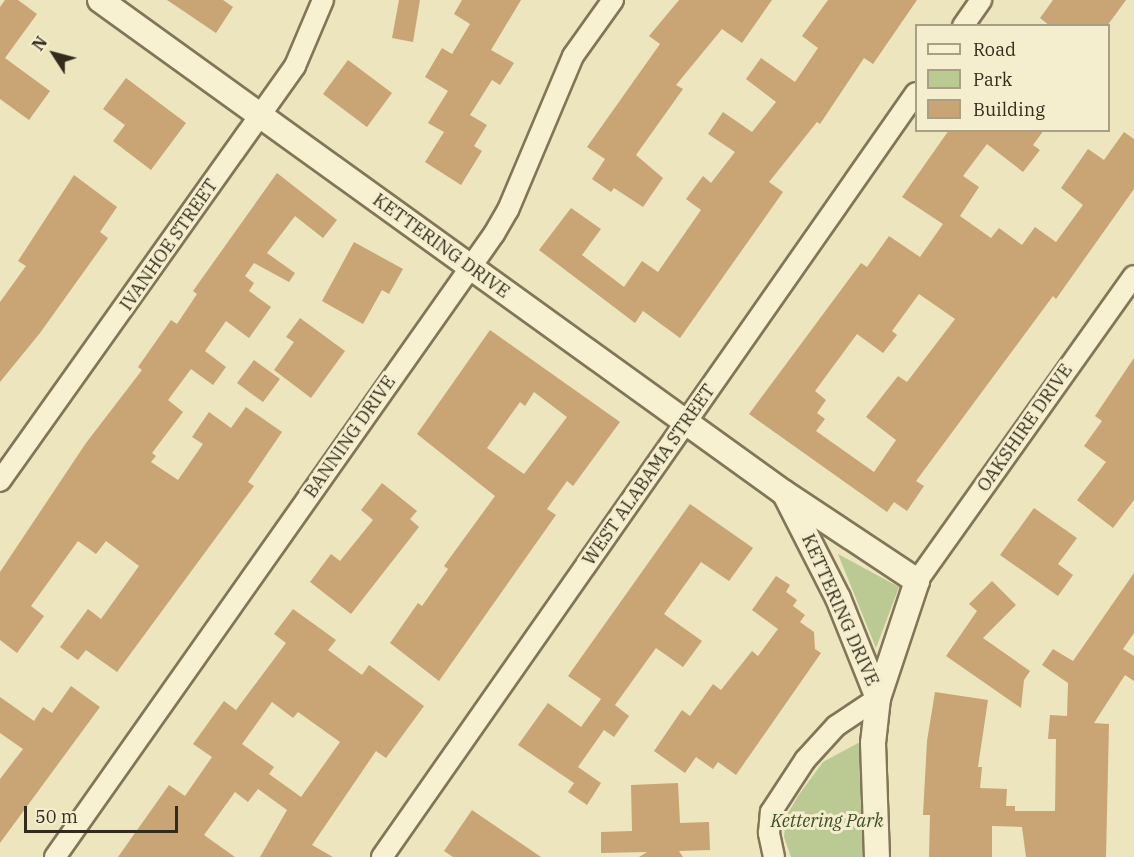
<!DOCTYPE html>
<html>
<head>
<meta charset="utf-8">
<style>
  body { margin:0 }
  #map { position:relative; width:1134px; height:857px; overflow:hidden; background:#ece5be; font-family:"IBM Plex Serif",serif }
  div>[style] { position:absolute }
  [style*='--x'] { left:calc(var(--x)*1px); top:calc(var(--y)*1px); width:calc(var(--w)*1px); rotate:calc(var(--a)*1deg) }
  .green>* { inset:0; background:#bbc993 }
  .building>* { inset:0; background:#c9a475 }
  .roads { filter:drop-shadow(2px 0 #837558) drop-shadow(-2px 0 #837558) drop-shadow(0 2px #837558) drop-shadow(0 -2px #837558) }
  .minor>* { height:20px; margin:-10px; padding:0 10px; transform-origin:10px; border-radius:10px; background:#f7f1d1 }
  .tertiary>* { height:24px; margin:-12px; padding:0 12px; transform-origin:12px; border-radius:12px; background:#f7f1d1 }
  span { translate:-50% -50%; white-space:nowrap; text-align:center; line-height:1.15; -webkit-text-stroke:6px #f4eece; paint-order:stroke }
  .street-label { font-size:18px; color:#332b1c }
  .park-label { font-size:18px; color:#3e4f23; font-style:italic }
  .legend { position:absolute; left:915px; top:24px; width:195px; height:108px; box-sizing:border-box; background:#f4eece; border:2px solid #a7a087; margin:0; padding:8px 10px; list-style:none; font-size:18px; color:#332b1c }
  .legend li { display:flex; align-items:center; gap:12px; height:30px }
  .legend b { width:30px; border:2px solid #a7a087 }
  .north { position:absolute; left:24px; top:24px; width:60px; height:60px; -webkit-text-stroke:4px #f4eece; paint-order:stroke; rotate:306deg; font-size:16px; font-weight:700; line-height:24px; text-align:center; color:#332b1c }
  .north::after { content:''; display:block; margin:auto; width:21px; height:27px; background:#332b1c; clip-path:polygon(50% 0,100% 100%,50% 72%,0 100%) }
  .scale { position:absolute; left:24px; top:806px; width:154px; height:27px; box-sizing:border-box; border:3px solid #332b1c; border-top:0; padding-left:8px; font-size:18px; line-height:21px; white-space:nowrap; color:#332b1c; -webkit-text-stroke:4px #f4eece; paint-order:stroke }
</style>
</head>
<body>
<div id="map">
  <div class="green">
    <i style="clip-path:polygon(838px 554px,899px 587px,876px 648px)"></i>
    <i style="clip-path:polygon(858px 743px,863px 746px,863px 857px,791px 857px,784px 837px,786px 817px,798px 796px,823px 762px)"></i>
  </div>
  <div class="building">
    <i style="clip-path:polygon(5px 0,18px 0,37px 14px,5px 58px,50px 91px,29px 120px,0 99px,0 7px)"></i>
    <i style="clip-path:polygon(167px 0,223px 0,233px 7px,216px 33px)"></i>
    <i style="clip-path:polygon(399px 0,420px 0,413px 42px,392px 38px)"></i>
    <i style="clip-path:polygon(462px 0,521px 0,491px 50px,514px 63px,500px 85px,492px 80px,470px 115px,487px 125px,474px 146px,482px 151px,461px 185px,425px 162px,444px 132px,428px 123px,448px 91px,425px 77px,442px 48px,452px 54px,470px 24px,454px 14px)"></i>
    <i style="clip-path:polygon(679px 0,772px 0,742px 43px,722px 29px,676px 85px,683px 89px,636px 155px,663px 178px,643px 207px,614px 188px,611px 192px,592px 179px,605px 159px,587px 147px,660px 44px,649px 36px)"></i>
    <i style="clip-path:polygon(828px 0,917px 0,873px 64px,864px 58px,820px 124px,817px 122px,769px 182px,783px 192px,680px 338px,643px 311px,635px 323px,539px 250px,571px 208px,601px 229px,582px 255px,624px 287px,642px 261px,658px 272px,701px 210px,686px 199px,703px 176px,711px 183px,735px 152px,708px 134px,723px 112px,752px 132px,776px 102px,746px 79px,761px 58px,795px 82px,818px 48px,802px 36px)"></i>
    <i style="clip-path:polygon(1053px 0,1126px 0,1107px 26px,1050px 26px,1040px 18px)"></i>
    <i style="clip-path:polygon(348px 60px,392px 93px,367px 127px,323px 94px)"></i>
    <i style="clip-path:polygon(126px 78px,186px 123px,151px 170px,113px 141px,125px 125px,103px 109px)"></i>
    <i style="clip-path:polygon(evenodd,949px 130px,1044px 130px,1033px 145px,1040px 150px,1023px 172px,987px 144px,963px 176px,979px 187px,960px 216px,991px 238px,999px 228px,1022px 245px,1035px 227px,1056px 242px,1083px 205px,1061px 188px,1088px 149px,1104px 160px,1124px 132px,1134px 139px,1134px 189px,1056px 299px,1053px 296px,916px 481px,924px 486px,907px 511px,894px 502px,887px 512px,749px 414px,861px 263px,867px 267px,889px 236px,920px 257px,943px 224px,902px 197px,949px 130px,919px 294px,955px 319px,907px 382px,898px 376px,866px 417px,896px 440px,874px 472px,816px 431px,825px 419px,817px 413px,826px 400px,815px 391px,857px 334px,883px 353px,897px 335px,892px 331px,919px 294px)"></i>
    <i style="clip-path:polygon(277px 173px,337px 220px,323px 238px,295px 216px,267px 253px,295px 273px,289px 282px,254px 263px,245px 276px,254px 283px,249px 291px,271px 307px,249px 338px,226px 321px,205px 351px,226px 367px,213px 385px,191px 369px,168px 400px,183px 412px,152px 453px,156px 456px,151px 462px,178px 480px,203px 444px,192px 437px,209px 412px,231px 428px,246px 407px,282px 432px,248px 482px,254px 486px,117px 672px,86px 650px,78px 660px,60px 647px,88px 609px,101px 619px,139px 566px,106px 541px,96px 554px,78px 541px,31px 606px,44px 616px,17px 653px,0 640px,0 572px,86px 443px,142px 370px,138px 367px,171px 320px,177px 324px,197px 294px,193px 291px)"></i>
    <i style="clip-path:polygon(74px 175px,117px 207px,100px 232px,108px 238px,40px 333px,0 382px,0 302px,26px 266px,18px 261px)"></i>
    <i style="clip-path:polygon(354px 242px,403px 269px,389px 294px,382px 290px,363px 324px,322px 301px)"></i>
    <i style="clip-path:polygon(300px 318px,345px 351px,311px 398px,274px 370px,294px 342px,286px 337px)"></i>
    <i style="clip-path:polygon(evenodd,490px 330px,620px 422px,573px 486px,567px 481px,547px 509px,556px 515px,439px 681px,390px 643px,418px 603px,422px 606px,448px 569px,444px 566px,495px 496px,417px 434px,490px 330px,534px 392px,567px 417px,524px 474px,487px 448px,520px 402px,525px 406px,534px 392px)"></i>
    <i style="clip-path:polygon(1134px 358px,1134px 500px,1113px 528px,1077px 500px,1106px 462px,1084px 446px,1102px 421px,1095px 416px)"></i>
    <i style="clip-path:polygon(254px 360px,280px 379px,263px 402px,237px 383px)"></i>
    <i style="clip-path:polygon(382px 483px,417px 511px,410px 519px,419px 527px,351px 614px,310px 582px,331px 554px,340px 561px,373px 520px,361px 510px)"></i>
    <i style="clip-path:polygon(690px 504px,753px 548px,729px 581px,701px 562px,664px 614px,702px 641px,683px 667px,656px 648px,615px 705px,629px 716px,614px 737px,604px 730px,578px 767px,601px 783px,587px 805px,568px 792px,574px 783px,518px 745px,548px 703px,581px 727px,601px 699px,568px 676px)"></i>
    <i style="clip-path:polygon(1034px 508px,1077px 538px,1058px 564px,1073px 575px,1058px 596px,1000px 555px)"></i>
    <i style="clip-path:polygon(1134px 573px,1134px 633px,1123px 649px,1134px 656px,1134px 681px,1125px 675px,1094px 723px,1109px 724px,1106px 857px,1026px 857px,1022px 827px,992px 826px,992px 857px,929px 857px,930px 815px,923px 815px,927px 741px,935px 692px,988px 700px,978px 767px,982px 767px,980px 788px,1007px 789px,1006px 806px,1015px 806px,1015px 811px,1055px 811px,1056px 739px,1048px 739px,1050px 715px,1067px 716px,1068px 683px,1042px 665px,1053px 649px,1073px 661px)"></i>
    <i style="clip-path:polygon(776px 576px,790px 585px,786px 592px,797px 600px,793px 606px,805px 615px,800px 622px,814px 632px,815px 649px,821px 653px,736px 775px,718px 762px,713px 769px,696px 757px,685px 773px,654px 751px,682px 710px,690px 716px,713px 684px,721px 690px,752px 651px,758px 656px,778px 629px,752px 610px)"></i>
    <i style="clip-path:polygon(992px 581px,1016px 605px,983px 638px,1030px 671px,1024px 680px,1021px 708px,946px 656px,977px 611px,969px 604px)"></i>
    <i style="clip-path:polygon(evenodd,293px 609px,336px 640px,328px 650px,362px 675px,369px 665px,424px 706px,386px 758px,376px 751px,312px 845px,333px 857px,260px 857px,287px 810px,258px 789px,248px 802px,235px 792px,204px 835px,235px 857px,118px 857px,169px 785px,185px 796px,212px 757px,193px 744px,224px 701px,236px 710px,286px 643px,274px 634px,293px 609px,272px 702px,293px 718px,298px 712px,340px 742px,301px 797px,269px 774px,274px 767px,242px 744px,272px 702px)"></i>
    <i style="clip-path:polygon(71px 686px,100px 707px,0 843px,0 779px,23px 749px,0 733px,0 697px,34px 721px,43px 707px,52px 713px)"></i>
    <i style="clip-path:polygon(678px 783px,680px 823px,709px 822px,710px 850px,679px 851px,683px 857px,639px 857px,647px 852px,601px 853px,601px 832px,632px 831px,631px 785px)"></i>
    <i style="clip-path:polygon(472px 810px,541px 857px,453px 857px,444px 851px)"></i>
  </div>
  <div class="roads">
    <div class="minor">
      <i style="--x:963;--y:26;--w:32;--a:-55"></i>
      <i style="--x:0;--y:481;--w:509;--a:-54.59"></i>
      <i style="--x:295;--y:66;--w:72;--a:-67"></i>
      <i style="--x:917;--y:581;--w:374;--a:-54.6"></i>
      <i style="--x:55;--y:857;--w:762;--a:-54.83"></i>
      <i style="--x:494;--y:234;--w:28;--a:-60"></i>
      <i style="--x:508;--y:210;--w:167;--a:-67.1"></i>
      <i style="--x:573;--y:56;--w:69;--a:-54.5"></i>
      <i style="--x:382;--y:857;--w:932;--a:-55.05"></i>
      <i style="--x:774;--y:857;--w:25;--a:-102"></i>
      <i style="--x:769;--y:833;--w:21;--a:-85"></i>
      <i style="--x:771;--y:812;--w:62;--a:-56.8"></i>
      <i style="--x:805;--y:760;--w:46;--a:-47.6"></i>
      <i style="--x:836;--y:726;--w:50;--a:-33.7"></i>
    </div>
    <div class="tertiary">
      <i style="--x:100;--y:0;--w:842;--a:35.77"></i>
      <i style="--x:783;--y:492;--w:161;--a:33.6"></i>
      <i style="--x:917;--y:581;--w:123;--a:108.4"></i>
      <i style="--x:878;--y:698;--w:45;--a:96.3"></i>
      <i style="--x:873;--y:743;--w:114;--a:88"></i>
      <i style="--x:786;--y:496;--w:114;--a:63"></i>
      <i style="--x:838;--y:598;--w:108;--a:68.2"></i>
    </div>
  </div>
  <div class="street-label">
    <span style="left:169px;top:245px;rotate:-55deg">IVANHOE STREET</span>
    <span style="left:441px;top:246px;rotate:36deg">KETTERING DRIVE</span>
    <span style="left:1025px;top:428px;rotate:-55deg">OAKSHIRE DRIVE</span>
    <span style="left:350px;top:437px;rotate:-55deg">BANNING DRIVE</span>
    <span style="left:649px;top:475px;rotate:-55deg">WEST ALABAMA STREET</span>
    <span style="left:840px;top:610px;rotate:66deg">KETTERING DRIVE</span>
  </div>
  <div class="park-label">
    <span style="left:827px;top:821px">Kettering Park</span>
  </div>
  <ul class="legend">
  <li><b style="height:8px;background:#f7f1d1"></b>Road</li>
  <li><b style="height:16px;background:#bbc993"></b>Park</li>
  <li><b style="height:16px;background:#c9a475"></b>Building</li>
  </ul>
  <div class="north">N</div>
  <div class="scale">50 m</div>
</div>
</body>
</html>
